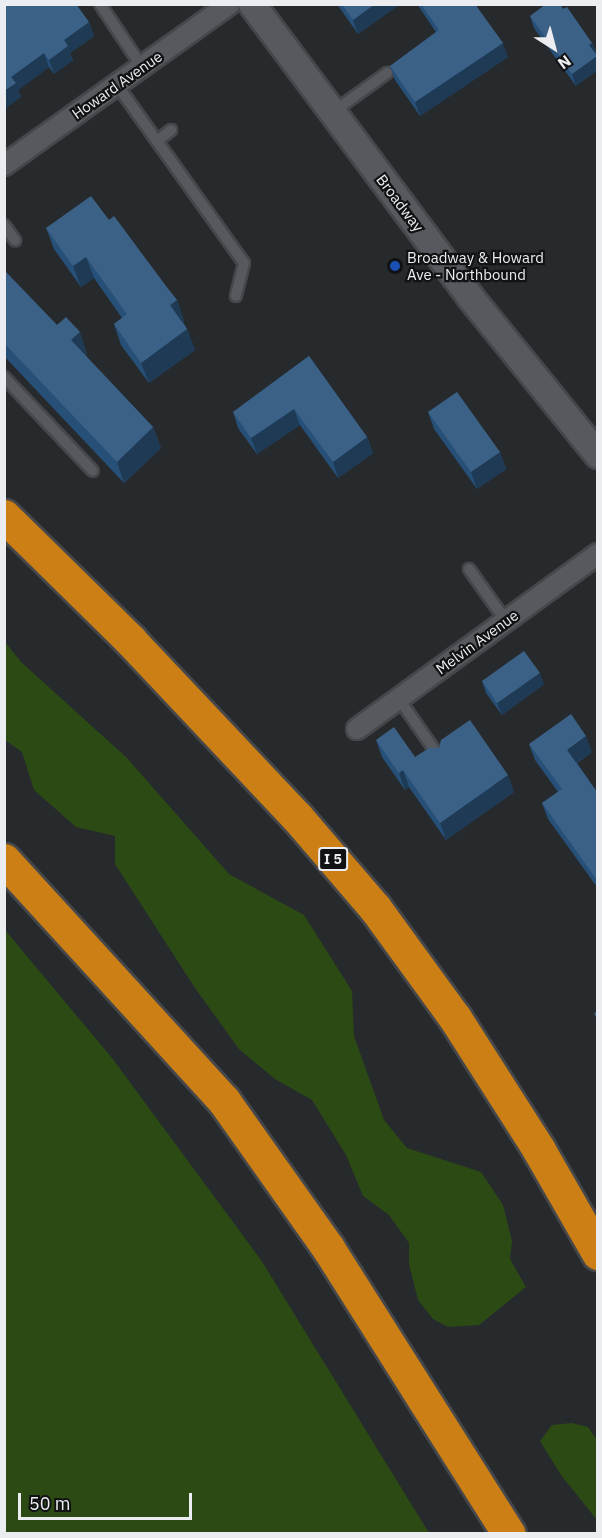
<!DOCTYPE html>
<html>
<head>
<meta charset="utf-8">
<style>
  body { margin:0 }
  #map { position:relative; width:602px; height:1538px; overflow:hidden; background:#272a2d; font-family:"IBM Plex Sans",sans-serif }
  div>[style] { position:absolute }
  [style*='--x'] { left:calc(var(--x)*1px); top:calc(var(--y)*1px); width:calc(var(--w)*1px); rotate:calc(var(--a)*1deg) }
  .green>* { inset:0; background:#2c4a14 }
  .roads { filter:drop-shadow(2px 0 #45474a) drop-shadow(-2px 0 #45474a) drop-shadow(0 2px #45474a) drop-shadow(0 -2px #45474a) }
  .service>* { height:10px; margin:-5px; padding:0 5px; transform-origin:5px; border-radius:5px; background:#56595d }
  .minor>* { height:20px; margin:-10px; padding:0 10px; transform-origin:10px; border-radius:10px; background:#56595d }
  .tertiary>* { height:26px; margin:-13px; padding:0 13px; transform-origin:13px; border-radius:13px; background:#56595d }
  .motorway>* { height:33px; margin:-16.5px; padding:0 16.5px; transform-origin:16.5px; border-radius:16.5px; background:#cb7f14 }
  .wall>* { inset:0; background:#275079 }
  .shaded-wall>* { inset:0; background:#1e3a55 }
  .building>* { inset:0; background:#3c6186 }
  .dots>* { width:16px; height:16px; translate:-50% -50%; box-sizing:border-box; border:3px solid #111214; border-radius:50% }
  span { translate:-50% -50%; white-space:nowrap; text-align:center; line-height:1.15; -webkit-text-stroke:4.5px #111214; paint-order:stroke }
  .shield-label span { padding:2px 4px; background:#111214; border:2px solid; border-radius:4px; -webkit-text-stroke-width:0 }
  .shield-label { font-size:14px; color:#ecedf0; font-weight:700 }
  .street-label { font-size:15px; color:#ecedf0 }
  .poi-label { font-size:15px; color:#ecedf0 }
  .left { translate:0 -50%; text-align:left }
  .frame { position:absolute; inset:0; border:6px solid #ecedf0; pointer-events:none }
  .north { position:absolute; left:524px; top:18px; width:60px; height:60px; -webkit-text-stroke:4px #111214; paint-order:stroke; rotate:144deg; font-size:16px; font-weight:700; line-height:24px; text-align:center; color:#ecedf0 }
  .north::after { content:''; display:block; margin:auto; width:21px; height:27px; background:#ecedf0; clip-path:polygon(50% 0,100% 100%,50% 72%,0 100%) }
  .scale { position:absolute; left:18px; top:1493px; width:174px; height:27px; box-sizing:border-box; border:3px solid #ecedf0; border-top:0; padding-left:8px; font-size:18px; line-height:21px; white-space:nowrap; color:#ecedf0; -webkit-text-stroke:4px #111214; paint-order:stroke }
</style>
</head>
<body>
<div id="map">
  <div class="green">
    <i style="clip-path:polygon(5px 642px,21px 662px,126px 757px,229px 874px,304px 915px,352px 991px,354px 1036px,384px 1120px,407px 1148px,481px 1172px,503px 1205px,512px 1241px,510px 1259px,526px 1287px,479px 1325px,448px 1327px,433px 1319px,418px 1300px,409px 1264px,409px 1243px,389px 1215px,363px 1196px,346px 1155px,312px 1100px,275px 1079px,239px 1049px,195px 988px,115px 864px,115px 836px,76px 827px,34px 790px,22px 752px,5px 740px)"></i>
    <i style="clip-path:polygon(5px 930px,112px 1058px,261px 1260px,429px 1533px,5px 1533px)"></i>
    <i style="clip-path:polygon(572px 1423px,588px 1427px,597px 1440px,597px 1520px,561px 1475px,540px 1441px,552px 1425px)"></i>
  </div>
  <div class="roads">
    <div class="service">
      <i style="--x:100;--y:4;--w:76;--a:56.3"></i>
      <i style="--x:117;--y:85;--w:219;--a:54.5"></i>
      <i style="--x:244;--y:263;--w:34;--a:104"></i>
      <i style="--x:333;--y:112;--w:67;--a:-35.8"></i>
      <i style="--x:157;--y:141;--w:18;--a:-38"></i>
      <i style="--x:4;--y:225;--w:19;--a:54"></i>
      <i style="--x:4;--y:377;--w:129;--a:46.6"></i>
      <i style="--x:469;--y:569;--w:64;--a:54.6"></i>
      <i style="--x:399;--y:699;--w:72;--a:55.2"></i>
    </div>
    <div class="minor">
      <i style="--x:4;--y:165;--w:277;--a:-35.5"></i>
      <i style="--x:357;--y:729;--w:298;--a:-36"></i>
    </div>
    <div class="tertiary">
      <i style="--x:252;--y:4;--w:367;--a:53.3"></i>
      <i style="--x:471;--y:298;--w:202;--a:51"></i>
    </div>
    <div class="motorway">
      <i style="--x:4;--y:516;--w:177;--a:44.5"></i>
      <i style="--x:130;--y:640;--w:243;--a:46.7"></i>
      <i style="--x:297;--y:817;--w:120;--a:49.4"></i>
      <i style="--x:375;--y:908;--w:136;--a:54"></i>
      <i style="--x:455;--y:1018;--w:156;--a:57.5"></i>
      <i style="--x:539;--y:1150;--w:119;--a:60.2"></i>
      <i style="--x:4;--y:860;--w:326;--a:47.6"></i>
      <i style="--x:224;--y:1101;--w:180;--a:54.7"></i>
      <i style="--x:328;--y:1248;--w:338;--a:57.7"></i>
    </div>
  </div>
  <div class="wall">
    <i style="clip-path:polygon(4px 4px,89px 22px,94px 36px,70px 53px,73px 60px,54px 74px,49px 67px,18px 90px,21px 97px,4px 109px)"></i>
    <i style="clip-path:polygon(337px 4px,400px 4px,358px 34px)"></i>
    <i style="clip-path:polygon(417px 4px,475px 4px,508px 57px,420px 116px,395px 80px,390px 66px,436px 32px)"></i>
    <i style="clip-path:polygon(530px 16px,592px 43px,597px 55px,576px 86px,534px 28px)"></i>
    <i style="clip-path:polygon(109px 220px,177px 300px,184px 321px,183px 322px,187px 329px,195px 350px,149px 383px,121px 345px,114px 324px,122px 318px,94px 278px,81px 287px,54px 249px,46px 228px)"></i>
    <i style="clip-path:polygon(4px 270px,57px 325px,87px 353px,85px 355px,153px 427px,161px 448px,124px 483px,4px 356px)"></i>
    <i style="clip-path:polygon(309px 356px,367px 437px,373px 453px,338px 478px,300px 425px,257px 454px,238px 428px,233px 412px)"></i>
    <i style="clip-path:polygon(428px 412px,500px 452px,506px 469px,477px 489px,434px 429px)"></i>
    <i style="clip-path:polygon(482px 681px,544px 684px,502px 715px,486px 693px)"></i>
    <i style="clip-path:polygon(376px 740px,415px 757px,514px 792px,446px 840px,409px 787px,405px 790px,382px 757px)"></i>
    <i style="clip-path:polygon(529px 744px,592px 752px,577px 763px,597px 792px,597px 887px,548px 819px,542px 803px,558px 792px,535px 760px)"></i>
  </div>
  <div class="shaded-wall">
    <i style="clip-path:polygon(375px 4px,400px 4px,358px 34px,353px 20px)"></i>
    <i style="clip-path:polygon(89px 22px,94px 36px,70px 53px,73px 60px,54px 74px,49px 60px,64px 40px)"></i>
    <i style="clip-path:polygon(503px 43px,508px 57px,420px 116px,415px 102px)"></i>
    <i style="clip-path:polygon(592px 43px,597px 55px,589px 45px)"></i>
    <i style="clip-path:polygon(44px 53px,49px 67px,18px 90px,21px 97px,4px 109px,4px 91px,11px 77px)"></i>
    <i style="clip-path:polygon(597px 56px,597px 71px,576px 86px,572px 74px)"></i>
    <i style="clip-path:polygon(86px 257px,94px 278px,81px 287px,73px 266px)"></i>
    <i style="clip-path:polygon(177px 300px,184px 321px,178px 326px,170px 305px)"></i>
    <i style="clip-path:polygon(187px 329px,195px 350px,149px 383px,141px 363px)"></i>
    <i style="clip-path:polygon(80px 332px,87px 353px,79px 361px,71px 340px)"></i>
    <i style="clip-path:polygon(294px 409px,300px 425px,257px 454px,251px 438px)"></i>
    <i style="clip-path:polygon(153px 427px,161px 448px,124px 483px,117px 462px)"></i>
    <i style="clip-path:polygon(367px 437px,373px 453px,338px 478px,333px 462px)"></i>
    <i style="clip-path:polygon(500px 452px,506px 469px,477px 489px,471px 472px)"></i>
    <i style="clip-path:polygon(540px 673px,544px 684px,502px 715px,497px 703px)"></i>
    <i style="clip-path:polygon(586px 736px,592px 752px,573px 765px,567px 750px)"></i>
    <i style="clip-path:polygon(403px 770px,409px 787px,405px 790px,399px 773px)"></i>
    <i style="clip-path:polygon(508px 775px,514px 792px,446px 840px,440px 823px)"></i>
  </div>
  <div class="building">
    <i style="clip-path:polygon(4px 4px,76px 4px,89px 22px,64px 40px,68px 46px,49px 60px,44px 53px,11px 77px,16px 83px,4px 91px)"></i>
    <i style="clip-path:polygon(342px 4px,375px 4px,353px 20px)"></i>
    <i style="clip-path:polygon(421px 4px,475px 4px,503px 43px,415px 102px,390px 66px,439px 30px)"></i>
    <i style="clip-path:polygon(546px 4px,560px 4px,563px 9px,567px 7px,592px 43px,589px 45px,597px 56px,572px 74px,530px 16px)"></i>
    <i style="clip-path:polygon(91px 196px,109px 220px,114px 216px,166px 286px,177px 300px,170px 305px,187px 329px,141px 363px,114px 324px,127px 314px,86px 257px,73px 266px,46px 228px)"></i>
    <i style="clip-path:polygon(4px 270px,57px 325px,66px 317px,80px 332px,71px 340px,153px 427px,117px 462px,4px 343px)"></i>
    <i style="clip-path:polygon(309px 356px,367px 437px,333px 462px,294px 409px,251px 438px,233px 412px)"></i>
    <i style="clip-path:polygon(457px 392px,500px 452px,471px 472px,428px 412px)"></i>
    <i style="clip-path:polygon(524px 651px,540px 673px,497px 703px,482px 681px)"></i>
    <i style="clip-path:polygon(571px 714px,586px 736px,567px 750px,597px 792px,597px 880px,542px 803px,562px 789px,529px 744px)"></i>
    <i style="clip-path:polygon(470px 720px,508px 775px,440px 823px,403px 770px,399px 773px,376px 740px,394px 727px,415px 757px,429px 748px,439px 748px,441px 740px)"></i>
    <i style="clip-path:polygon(597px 1011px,597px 1018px,594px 1014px)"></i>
  </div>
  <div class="dots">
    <i style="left:395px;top:266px;background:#1a4fb4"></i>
  </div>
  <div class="shield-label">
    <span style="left:333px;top:859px">I 5</span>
  </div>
  <div class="street-label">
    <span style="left:117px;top:85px;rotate:-35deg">Howard Avenue</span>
    <span style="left:400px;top:203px;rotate:53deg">Broadway</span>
    <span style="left:477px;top:642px;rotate:-36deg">Melvin Avenue</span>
  </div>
  <div class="poi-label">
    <span class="left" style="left:407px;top:266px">Broadway &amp; Howard<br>Ave - Northbound</span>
  </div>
  <div class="frame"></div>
  <div class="north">N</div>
  <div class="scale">50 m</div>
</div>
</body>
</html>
